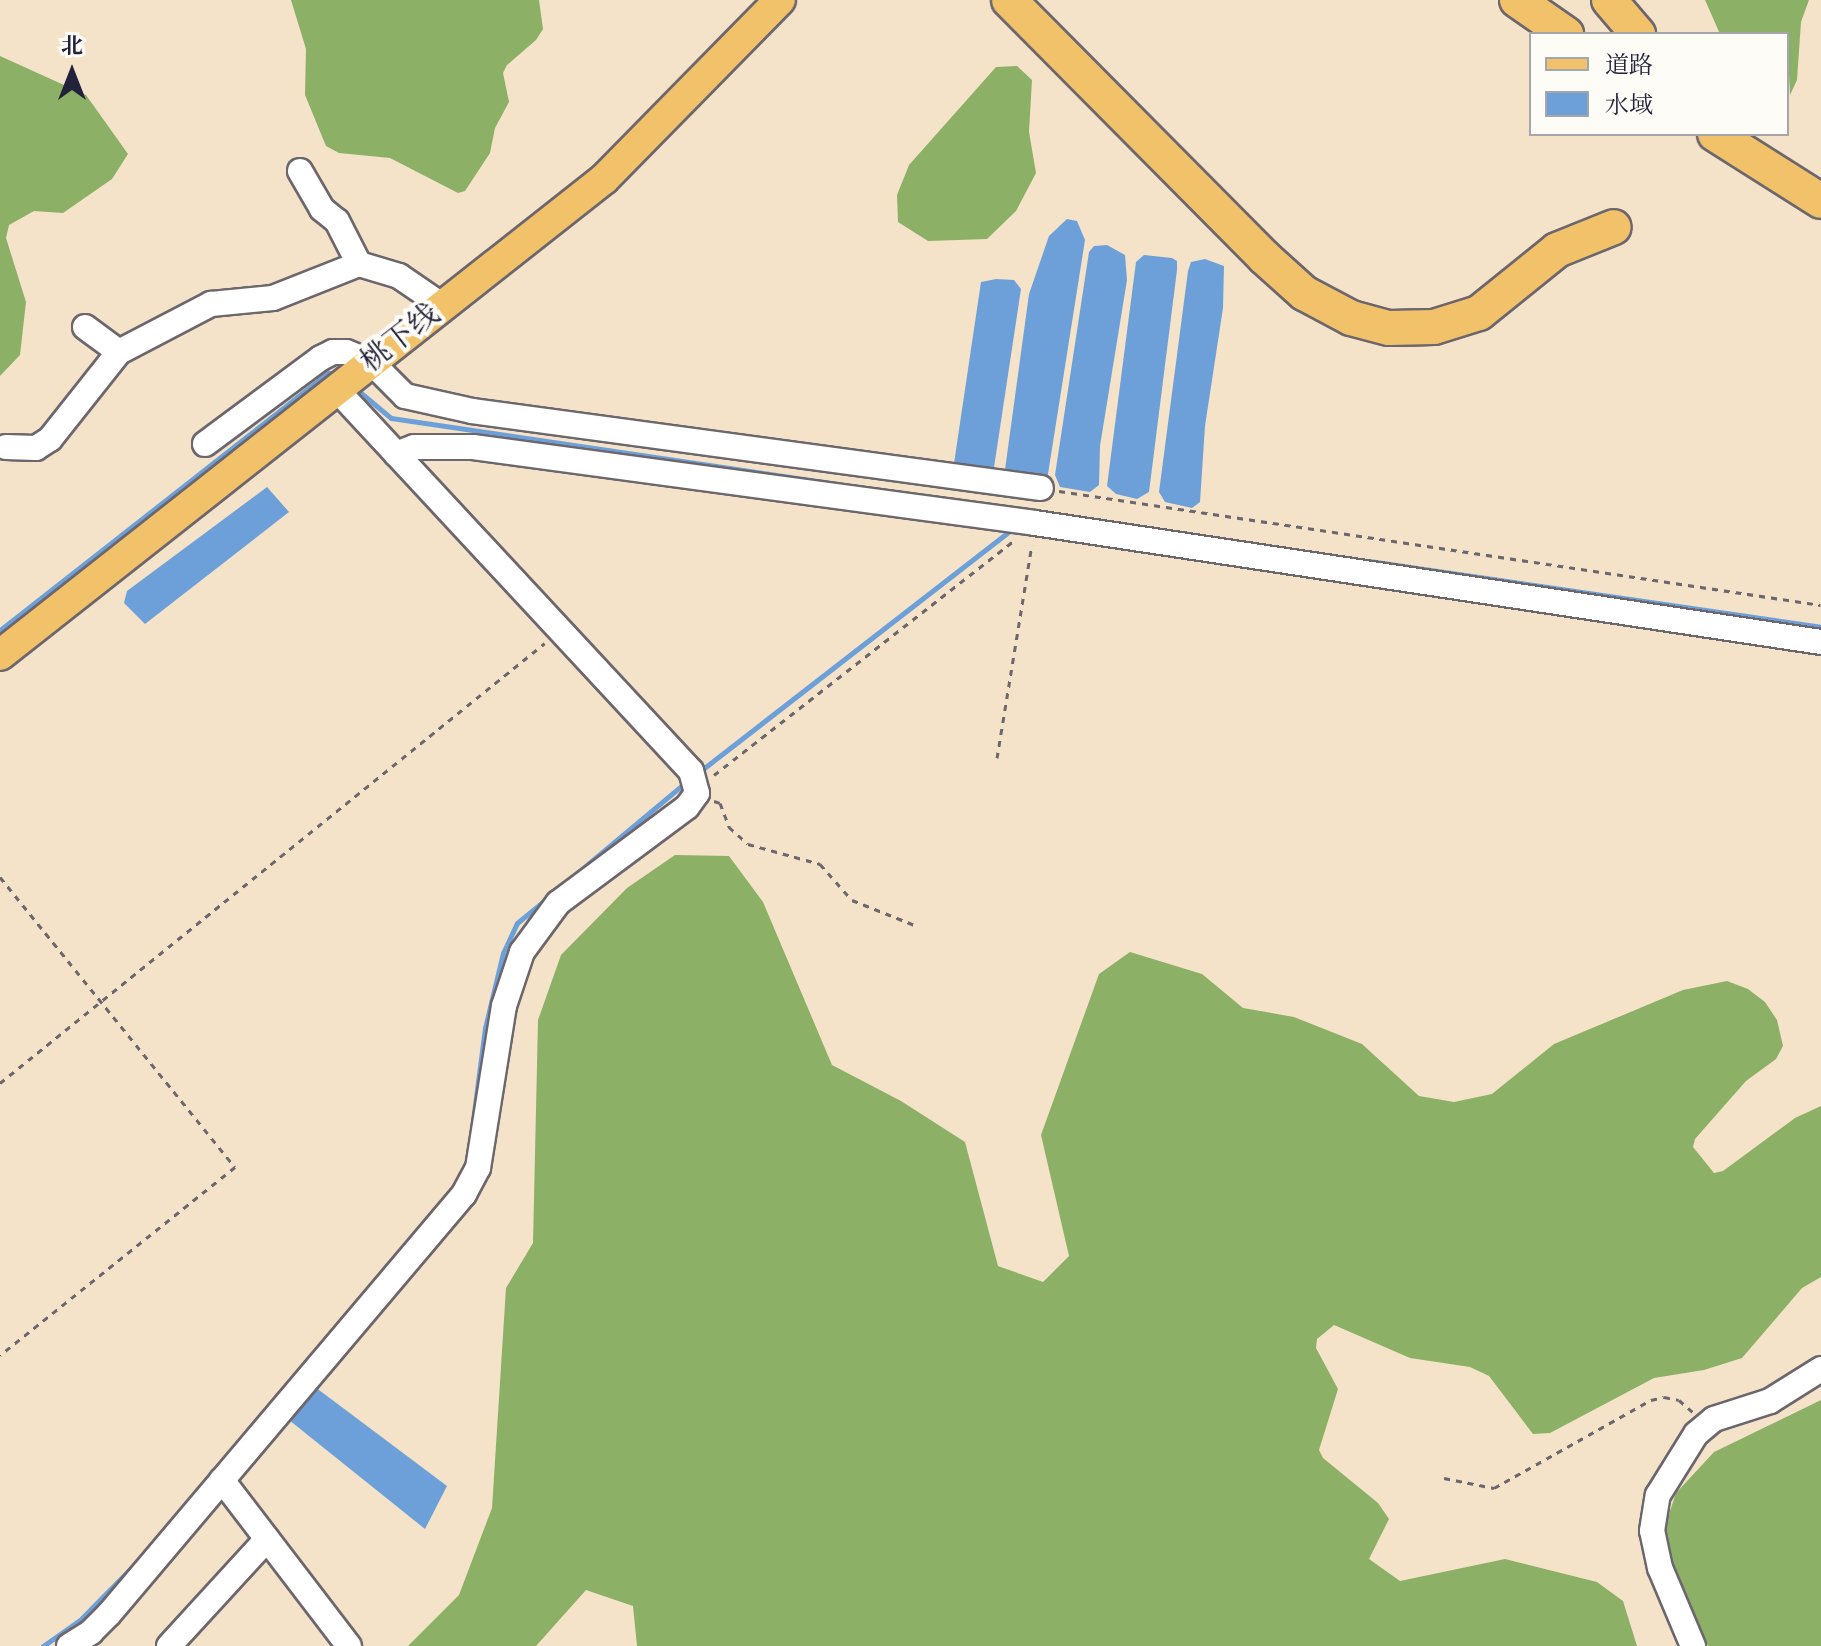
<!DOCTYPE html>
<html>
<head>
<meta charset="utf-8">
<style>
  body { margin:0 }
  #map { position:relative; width:1821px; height:1646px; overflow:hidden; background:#f4e3c9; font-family:Vollkorn,"Noto Serif SC",serif }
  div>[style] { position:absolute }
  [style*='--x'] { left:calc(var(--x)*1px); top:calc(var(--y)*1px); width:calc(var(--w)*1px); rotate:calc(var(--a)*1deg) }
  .forest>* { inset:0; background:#8cb065 }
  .water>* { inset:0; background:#6da0d8 }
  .stream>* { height:5px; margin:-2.5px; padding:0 2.5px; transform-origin:2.5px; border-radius:2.5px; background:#6da0d8 }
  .path>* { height:3px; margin-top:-1.5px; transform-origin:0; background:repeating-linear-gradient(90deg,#6c666d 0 6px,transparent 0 12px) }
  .roads { filter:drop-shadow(2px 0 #6c666d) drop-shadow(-2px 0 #6c666d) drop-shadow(0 2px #6c666d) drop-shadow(0 -2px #6c666d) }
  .minor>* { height:24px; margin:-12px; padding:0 12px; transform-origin:12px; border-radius:12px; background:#fff }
  .major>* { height:30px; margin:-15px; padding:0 15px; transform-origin:15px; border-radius:15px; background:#f2c26a }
  .highway>* { height:34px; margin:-17px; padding:0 17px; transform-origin:17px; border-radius:17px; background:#f2c26a }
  span { translate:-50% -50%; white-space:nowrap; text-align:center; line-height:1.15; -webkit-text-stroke:8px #fdfcf7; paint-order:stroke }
  .street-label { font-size:30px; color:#22223b }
  .legend { position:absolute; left:1529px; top:32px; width:260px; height:104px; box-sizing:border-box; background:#fdfcf7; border:2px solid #a5a5ac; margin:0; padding:10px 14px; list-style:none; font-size:24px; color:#22223b }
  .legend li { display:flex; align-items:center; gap:16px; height:40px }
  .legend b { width:40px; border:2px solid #a5a5ac }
  .north { position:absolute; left:32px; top:32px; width:80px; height:80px; -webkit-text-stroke:6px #fdfcf7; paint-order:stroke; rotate:0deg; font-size:22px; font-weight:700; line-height:32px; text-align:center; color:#22223b }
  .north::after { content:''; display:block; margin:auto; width:28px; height:36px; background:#22223b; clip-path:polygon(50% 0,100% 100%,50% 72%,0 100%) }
</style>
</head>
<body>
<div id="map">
  <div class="forest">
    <i style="clip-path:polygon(291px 0,539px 0,543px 29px,536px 40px,507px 65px,503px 73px,509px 102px,495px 128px,490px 153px,465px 191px,458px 193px,390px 158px,339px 153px,326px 146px,305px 95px,306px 49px)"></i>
    <i style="clip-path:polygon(1705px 0,1809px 0,1801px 22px,1797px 80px,1790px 95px,1787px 34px,1720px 34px)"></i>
    <i style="clip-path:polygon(0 56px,86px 95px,128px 154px,112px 179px,63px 213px,34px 211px,9px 225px,6px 238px,26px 302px,20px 355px,0 376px)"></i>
    <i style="clip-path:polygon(1017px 66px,1032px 80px,1029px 132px,1036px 173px,1016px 211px,987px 239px,928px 241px,898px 222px,897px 195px,909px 165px,996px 67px)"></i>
    <i style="clip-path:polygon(675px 855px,729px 856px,763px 902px,832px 1065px,901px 1101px,965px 1142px,998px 1266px,1043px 1282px,1069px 1256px,1041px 1135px,1099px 974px,1130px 952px,1202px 974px,1243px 1008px,1294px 1017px,1362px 1044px,1419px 1096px,1454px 1102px,1492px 1094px,1554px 1044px,1683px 990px,1727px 981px,1748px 989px,1765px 1002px,1777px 1020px,1783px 1046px,1776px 1059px,1746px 1081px,1695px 1139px,1693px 1147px,1714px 1173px,1723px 1171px,1795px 1118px,1821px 1106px,1821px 1277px,1802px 1288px,1742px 1358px,1704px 1370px,1654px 1378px,1550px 1433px,1533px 1434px,1489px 1376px,1470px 1367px,1410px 1358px,1334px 1325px,1317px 1339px,1316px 1348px,1338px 1389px,1319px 1450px,1323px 1458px,1378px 1503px,1389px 1519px,1369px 1559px,1400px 1581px,1505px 1559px,1597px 1582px,1623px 1601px,1637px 1646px,637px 1646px,633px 1606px,586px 1590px,536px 1646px,408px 1646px,459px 1595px,492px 1508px,506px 1288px,533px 1243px,538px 1020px,561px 955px,627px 888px)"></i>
    <i style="clip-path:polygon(1821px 1400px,1821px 1646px,1708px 1646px,1671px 1570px,1665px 1526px,1676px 1493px,1714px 1452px)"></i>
  </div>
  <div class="water">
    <i style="clip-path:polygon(1067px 219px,1077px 221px,1085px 240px,1048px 474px,1045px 480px,1004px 477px,1029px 294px,1049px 236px)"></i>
    <i style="clip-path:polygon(1107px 245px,1125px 255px,1127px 280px,1100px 446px,1099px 485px,1090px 492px,1060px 487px,1055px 475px,1089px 252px,1094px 246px)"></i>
    <i style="clip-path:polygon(1144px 255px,1172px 258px,1177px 261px,1177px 270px,1149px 492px,1137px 499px,1116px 494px,1107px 486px,1136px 262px)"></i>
    <i style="clip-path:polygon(1205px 259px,1224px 266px,1223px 308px,1205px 426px,1200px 502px,1192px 508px,1165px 502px,1159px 492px,1188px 271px,1191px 262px)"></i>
    <i style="clip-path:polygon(996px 279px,1014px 280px,1021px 289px,993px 474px,953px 470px,981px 282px)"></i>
    <i style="clip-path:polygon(267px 487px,289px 512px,145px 624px,124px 603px,127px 591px)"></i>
    <i style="clip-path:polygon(315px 1387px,447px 1486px,425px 1529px,289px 1420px)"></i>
  </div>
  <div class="stream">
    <i style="--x:355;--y:388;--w:47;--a:39.8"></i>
    <i style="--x:391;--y:418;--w:451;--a:8.4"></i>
    <i style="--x:1369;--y:561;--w:457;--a:8.3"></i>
    <i style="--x:0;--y:630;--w:417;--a:-38.1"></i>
    <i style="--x:328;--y:373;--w:10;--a:6"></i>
    <i style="--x:699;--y:772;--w:398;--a:-37.8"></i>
    <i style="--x:564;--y:884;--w:158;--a:-39.9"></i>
    <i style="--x:472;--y:1128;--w:101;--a:-82.6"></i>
    <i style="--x:485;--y:1028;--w:77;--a:-76.5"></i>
    <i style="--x:503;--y:953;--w:33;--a:-65"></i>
    <i style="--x:517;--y:923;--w:43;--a:-39.3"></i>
    <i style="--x:43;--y:1646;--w:45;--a:-35.1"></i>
    <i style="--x:80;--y:1620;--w:90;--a:-45.5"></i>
  </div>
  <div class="path">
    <i style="--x:1059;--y:491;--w:770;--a:8.51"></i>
    <i style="--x:997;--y:758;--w:216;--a:-80.7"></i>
    <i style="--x:714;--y:775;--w:380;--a:-38"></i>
    <i style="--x:714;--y:801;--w:6;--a:18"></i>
    <i style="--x:720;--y:803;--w:26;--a:69"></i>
    <i style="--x:729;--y:827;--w:25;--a:42"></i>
    <i style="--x:748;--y:844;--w:75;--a:15.5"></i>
    <i style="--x:820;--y:864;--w:48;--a:48.4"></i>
    <i style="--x:852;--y:900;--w:70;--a:21.8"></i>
    <i style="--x:0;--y:877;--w:373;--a:51"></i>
    <i style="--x:235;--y:1167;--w:301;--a:141.3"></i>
    <i style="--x:0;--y:1083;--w:700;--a:-38.92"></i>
    <i style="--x:1444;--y:1478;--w:51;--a:11.3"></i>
    <i style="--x:1494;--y:1488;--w:180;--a:-29.3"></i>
    <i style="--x:1651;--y:1400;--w:13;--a:-13"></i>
    <i style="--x:1664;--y:1397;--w:15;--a:11"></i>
    <i style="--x:1679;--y:1400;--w:18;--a:41"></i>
  </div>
  <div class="roads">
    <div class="minor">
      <i style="--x:300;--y:171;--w:44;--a:59.9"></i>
      <i style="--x:322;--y:209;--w:19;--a:39"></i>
      <i style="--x:337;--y:221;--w:48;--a:62.9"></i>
      <i style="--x:85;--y:327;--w:42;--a:36.3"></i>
      <i style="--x:119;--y:352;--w:104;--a:-27.6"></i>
      <i style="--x:211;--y:304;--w:62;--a:-5.5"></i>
      <i style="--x:273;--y:298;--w:92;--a:-21.6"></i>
      <i style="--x:359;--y:264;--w:42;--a:16.7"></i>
      <i style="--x:399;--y:276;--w:53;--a:34.3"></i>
      <i style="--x:205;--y:444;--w:144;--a:-36.6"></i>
      <i style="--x:321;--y:358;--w:13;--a:-27"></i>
      <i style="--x:333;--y:352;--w:13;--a:0"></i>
      <i style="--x:346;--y:352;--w:27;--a:22"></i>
      <i style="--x:371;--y:362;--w:48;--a:45"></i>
      <i style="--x:405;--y:396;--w:69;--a:12.6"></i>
      <i style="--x:472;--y:411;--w:574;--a:7.71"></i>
      <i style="--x:6;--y:447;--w:30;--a:2"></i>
      <i style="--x:36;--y:448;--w:17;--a:-33"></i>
      <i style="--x:50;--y:439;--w:111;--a:-51.6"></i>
      <i style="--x:396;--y:454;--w:19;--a:-21"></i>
      <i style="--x:414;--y:447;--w:59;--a:0"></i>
      <i style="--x:473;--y:447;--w:567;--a:7.7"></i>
      <i style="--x:1035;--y:523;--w:795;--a:8.61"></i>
      <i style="--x:222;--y:1480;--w:209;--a:52.6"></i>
      <i style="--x:69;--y:1646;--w:26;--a:-32"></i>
      <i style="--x:91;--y:1632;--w:25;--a:-45"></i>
      <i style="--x:109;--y:1614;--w:550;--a:-49.79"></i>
      <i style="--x:464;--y:1194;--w:30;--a:-62"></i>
      <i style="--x:478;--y:1168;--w:164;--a:-80.9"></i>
      <i style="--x:504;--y:1006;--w:57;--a:-71.6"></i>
      <i style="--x:522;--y:952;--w:61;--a:-53.7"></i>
      <i style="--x:558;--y:903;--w:161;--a:-36.7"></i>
      <i style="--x:687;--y:807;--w:17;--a:-54"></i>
      <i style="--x:697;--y:793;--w:23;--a:-105"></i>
      <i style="--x:691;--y:771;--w:520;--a:-132.9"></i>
      <i style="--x:169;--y:1646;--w:145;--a:-47.5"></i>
      <i style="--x:1693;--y:1646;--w:85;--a:-112.9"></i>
      <i style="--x:1660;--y:1568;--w:38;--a:-102"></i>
      <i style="--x:1652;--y:1531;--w:36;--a:-81"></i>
      <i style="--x:1658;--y:1495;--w:72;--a:-58.1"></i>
      <i style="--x:1696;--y:1434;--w:23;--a:-40"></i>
      <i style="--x:1714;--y:1419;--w:59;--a:-17.8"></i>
      <i style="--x:1770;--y:1401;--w:60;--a:-32.1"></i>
    </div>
    <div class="major">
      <i style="--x:0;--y:655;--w:769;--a:-38.24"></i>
      <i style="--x:604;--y:179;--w:251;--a:-45.5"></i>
    </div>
    <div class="highway">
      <i style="--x:1009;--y:0;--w:362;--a:45.2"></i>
      <i style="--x:1264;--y:257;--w:54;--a:42"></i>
      <i style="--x:1304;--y:293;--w:53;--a:28"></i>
      <i style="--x:1351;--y:318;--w:39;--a:15"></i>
      <i style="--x:1389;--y:328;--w:45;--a:-1.3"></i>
      <i style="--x:1434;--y:327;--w:47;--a:-17.3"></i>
      <i style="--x:1479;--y:313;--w:100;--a:-38.9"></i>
      <i style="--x:1557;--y:250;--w:61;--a:-22"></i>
      <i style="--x:1517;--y:0;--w:60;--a:34.8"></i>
      <i style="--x:1609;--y:0;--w:45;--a:49.5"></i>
      <i style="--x:1715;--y:134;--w:125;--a:32.3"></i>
    </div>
  </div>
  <div class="street-label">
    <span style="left:401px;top:339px;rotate:-38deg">桃下线</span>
  </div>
  <ul class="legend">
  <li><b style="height:10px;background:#f2c26a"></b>道路</li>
  <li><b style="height:22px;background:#6da0d8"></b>水域</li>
  </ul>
  <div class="north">北</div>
</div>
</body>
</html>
